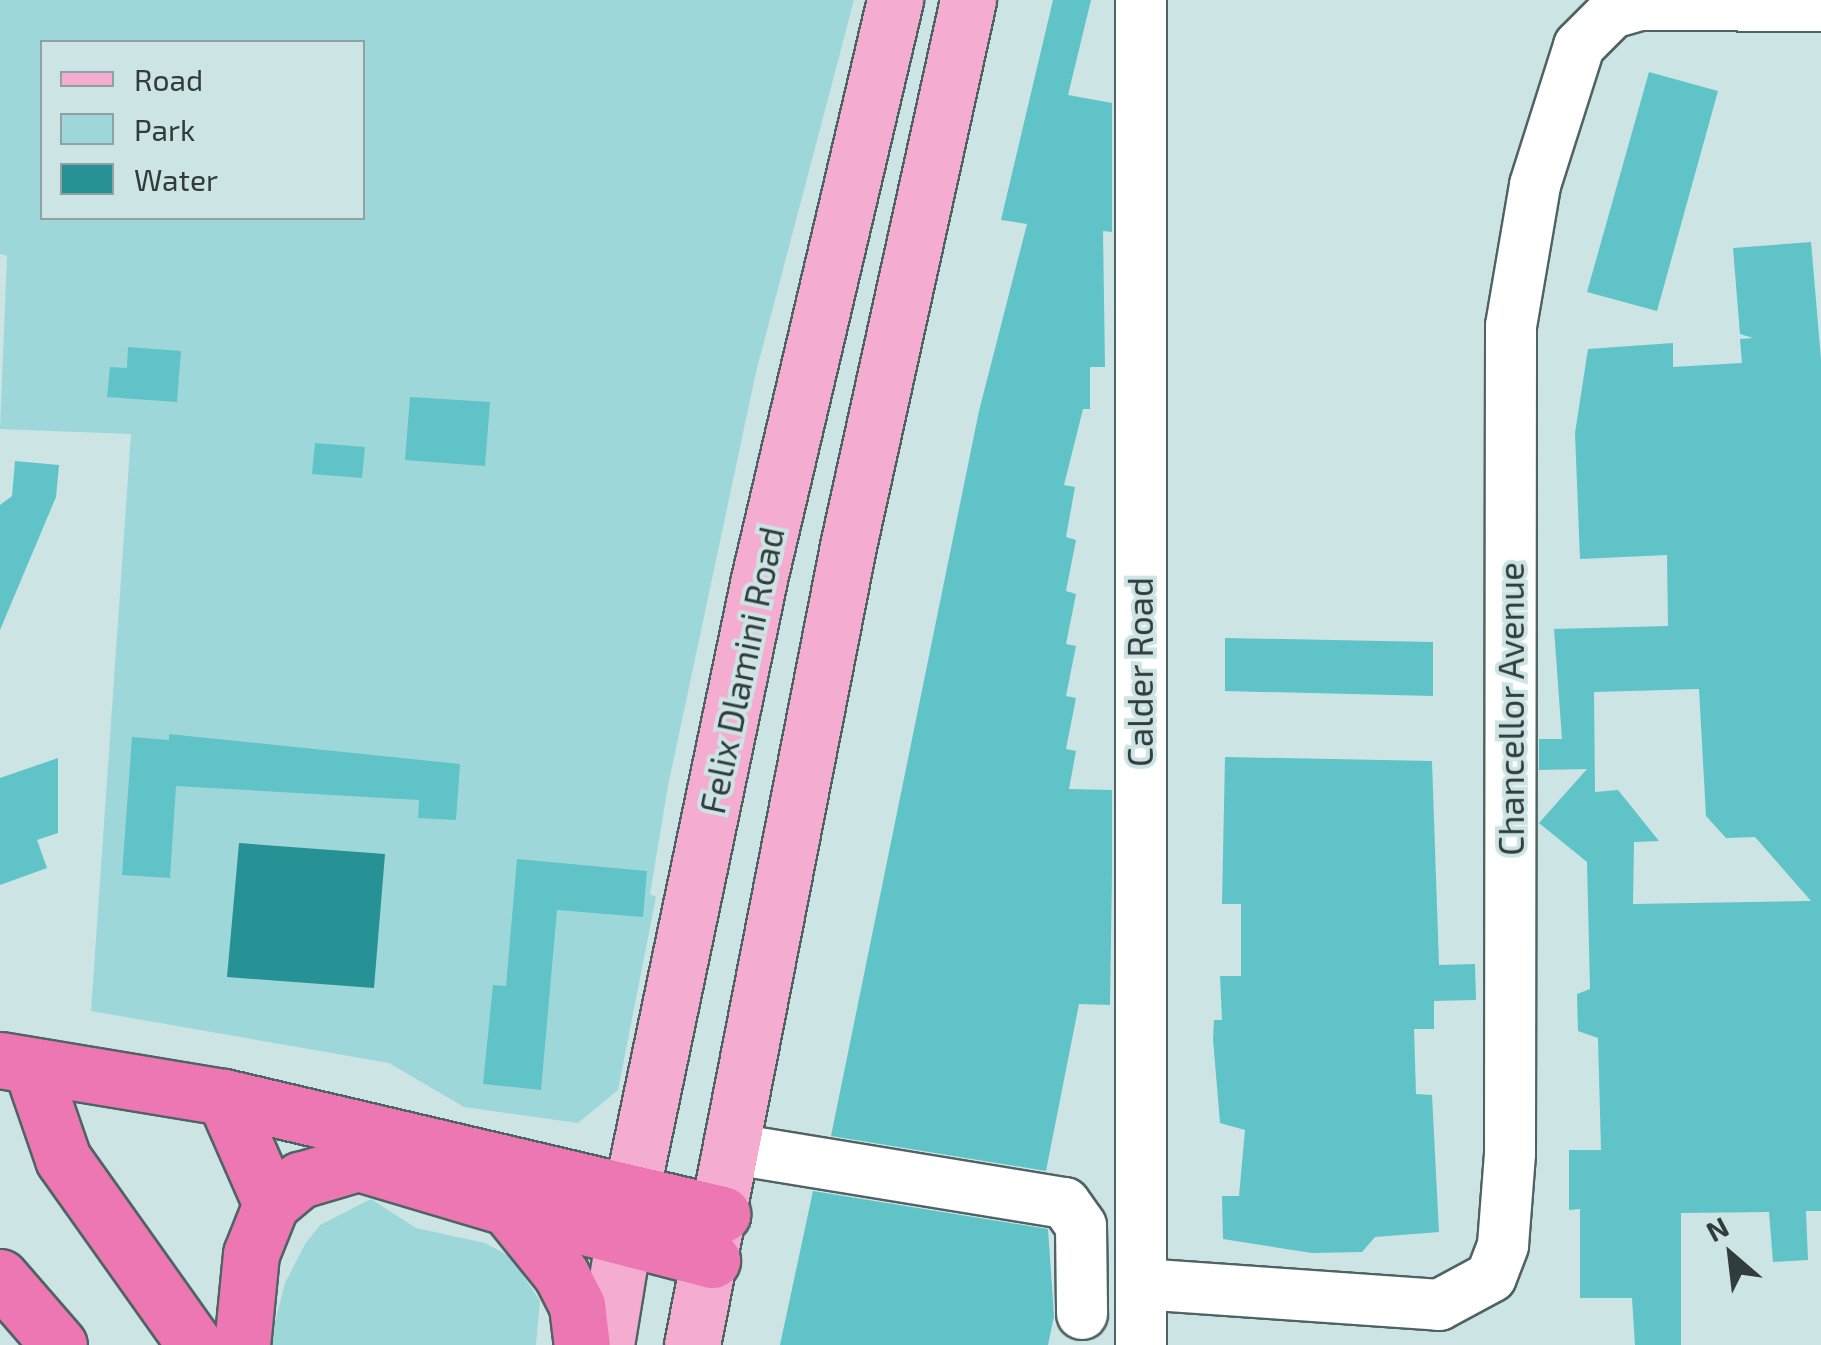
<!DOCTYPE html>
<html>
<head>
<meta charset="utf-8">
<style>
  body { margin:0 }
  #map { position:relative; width:1821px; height:1345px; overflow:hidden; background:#cde4e5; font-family:"Exo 2",sans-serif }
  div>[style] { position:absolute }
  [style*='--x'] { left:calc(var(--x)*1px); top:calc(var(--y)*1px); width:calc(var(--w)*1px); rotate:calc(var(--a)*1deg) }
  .green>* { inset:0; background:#9ed7d9 }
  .water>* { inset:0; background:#279296 }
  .building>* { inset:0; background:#60c3c7 }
  .roads { filter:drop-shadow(2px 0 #4f6363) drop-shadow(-2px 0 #4f6363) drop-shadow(0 2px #4f6363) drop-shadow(0 -2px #4f6363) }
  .minor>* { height:50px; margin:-25px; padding:0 25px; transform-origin:25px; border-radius:25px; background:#fff }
  .major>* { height:55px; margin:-27.5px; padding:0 27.5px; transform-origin:27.5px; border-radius:27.5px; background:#f4add1 }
  .highway>* { height:55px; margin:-27.5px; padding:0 27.5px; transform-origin:27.5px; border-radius:27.5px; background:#ed77b2 }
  span { translate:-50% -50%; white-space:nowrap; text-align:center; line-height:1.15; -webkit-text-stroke:8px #cde4e5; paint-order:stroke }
  .street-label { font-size:35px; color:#333c3c }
  .legend { position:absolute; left:40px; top:40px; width:325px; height:180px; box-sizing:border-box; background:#cde4e5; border:2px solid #8fa1a1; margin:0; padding:12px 18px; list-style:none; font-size:30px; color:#333c3c }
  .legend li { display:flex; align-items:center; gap:20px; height:50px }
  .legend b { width:50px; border:2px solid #8fa1a1 }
  .north { position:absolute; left:1681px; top:1205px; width:100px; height:100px; -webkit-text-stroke:8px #cde4e5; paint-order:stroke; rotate:332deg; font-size:28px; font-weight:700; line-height:40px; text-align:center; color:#333c3c }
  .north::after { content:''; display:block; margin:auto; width:35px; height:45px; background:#333c3c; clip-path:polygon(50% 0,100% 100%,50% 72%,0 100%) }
</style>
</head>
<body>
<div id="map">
  <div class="green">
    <i style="clip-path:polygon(evenodd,0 0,854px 0,756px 372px,668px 786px,650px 894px,656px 897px,618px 1090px,578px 1123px,464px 1107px,389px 1063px,91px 1011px,131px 434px,0 429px,7px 256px,0 254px,0 0,42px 42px,362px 42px,362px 218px,42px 218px,42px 42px)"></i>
    <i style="clip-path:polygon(371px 1199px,416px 1228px,485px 1243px,511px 1257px,540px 1301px,536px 1345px,269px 1345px,285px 1283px,305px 1244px,320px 1225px)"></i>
  </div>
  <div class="water">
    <i style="clip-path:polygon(239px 843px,385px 854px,374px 988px,227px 977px)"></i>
  </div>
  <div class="building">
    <i style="clip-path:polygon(1053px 0,1091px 0,1068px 95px,1112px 103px,1112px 232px,1103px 231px,1105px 367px,1090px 367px,1090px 409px,1083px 409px,1064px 485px,1075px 487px,1066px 537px,1076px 540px,1066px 591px,1076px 594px,1066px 644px,1076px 646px,1066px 696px,1076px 698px,1066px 749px,1076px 751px,1069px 789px,1112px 790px,1112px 872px,1110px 1005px,1079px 1004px,1046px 1171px,831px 1136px,979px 411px,1027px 224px,1001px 220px)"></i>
    <i style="clip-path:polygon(1649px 72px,1718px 91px,1657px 311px,1587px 292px)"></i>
    <i style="clip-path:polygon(evenodd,1811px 242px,1821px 359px,1821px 1211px,1806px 1211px,1808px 1260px,1773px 1262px,1769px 1212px,1681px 1213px,1681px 1345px,1635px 1345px,1632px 1298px,1580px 1298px,1580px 1209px,1569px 1210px,1569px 1150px,1601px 1150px,1598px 1038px,1578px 1031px,1577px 994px,1590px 989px,1587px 862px,1539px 823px,1587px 769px,1539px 770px,1539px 739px,1562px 739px,1554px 629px,1668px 626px,1667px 555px,1580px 559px,1575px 433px,1588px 349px,1673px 343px,1673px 367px,1742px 363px,1740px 339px,1753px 338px,1740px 334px,1733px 248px,1811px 242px,1699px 689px,1706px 816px,1726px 838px,1755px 837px,1811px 901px,1633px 904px,1634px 842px,1659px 841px,1618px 790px,1595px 792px,1594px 692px,1699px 689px)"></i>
    <i style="clip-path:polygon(128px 347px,181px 351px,177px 402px,107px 397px,110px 367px,127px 368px)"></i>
    <i style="clip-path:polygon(410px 397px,490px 402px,485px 466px,405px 460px)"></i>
    <i style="clip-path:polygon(315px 443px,365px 447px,362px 478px,312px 474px)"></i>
    <i style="clip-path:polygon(15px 461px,59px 465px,56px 497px,0 630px,0 505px,12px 496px)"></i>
    <i style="clip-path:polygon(1225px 638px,1433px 642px,1433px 696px,1225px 691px)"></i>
    <i style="clip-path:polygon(169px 734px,460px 764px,456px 820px,418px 818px,419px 800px,176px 786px,170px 878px,122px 875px,132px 737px,169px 740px)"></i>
    <i style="clip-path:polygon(1225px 757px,1432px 761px,1439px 965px,1475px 964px,1476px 1000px,1434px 1001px,1434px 1029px,1414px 1029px,1416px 1094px,1432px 1095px,1439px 1232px,1375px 1237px,1362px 1252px,1312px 1253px,1223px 1239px,1222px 1196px,1239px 1196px,1245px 1130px,1220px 1123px,1213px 1039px,1214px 1020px,1222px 1020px,1220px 976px,1241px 976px,1241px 904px,1222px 904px)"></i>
    <i style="clip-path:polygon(58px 758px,58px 833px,37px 840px,47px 868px,0 885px,0 778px)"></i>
    <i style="clip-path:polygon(517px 859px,647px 871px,643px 917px,557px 910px,541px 1090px,483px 1084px,493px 985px,506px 986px)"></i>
    <i style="clip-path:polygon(813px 1191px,1048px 1229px,1054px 1316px,1048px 1345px,780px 1345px)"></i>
  </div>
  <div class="roads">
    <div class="minor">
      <i style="--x:1141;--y:0;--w:1345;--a:90"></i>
      <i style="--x:734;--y:1149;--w:335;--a:9.3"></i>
      <i style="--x:1065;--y:1203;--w:28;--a:55"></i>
      <i style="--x:1081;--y:1226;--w:88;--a:89.3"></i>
      <i style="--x:1141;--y:1284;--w:299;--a:4"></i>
      <i style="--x:1439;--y:1305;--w:59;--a:-28.3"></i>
      <i style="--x:1491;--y:1277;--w:34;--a:-69"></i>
      <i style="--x:1503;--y:1245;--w:92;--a:-85.6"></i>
      <i style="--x:1510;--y:1153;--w:827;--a:-89.93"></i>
      <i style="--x:1511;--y:326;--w:143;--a:-80.3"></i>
      <i style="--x:1535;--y:185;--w:146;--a:-72.4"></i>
      <i style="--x:1579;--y:46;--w:47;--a:-45"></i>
      <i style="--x:1612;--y:13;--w:29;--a:-16"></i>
      <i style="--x:1640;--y:5;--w:181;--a:0.3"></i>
    </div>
    <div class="major">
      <i style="--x:606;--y:1345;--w:154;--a:-80.7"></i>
      <i style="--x:631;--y:1193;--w:627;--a:-78.22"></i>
      <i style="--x:759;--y:579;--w:595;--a:-76.78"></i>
      <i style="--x:692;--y:1345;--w:814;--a:-78.95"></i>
      <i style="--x:848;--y:546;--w:559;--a:-77.6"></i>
    </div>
    <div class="highway">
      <i style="--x:0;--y:1060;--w:227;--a:9.4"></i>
      <i style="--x:224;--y:1097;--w:512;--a:13.22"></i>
      <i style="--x:31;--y:1066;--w:98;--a:71"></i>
      <i style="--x:63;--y:1159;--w:228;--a:54.6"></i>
      <i style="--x:224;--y:1097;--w:117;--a:66.3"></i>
      <i style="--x:271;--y:1204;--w:54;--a:111.8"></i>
      <i style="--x:251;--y:1254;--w:91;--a:95.6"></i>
      <i style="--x:271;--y:1204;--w:38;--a:-40"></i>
      <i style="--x:300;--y:1180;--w:60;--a:-16.3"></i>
      <i style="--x:358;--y:1163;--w:155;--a:16.5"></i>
      <i style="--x:507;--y:1207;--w:86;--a:51.1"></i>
      <i style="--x:561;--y:1274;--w:36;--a:63"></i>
      <i style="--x:577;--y:1306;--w:39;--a:83"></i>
      <i style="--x:507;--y:1207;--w:212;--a:14.5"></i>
      <i style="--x:0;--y:1277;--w:90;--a:49.1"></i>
    </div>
  </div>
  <div class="street-label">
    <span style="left:741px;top:670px;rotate:-78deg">Felix Dlamini Road</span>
    <span style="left:1139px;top:672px;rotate:-90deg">Calder Road</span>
    <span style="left:1510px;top:709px;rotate:-90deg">Chancellor Avenue</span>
  </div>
  <ul class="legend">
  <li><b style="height:12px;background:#f4add1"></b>Road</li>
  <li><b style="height:28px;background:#9ed7d9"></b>Park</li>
  <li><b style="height:28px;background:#279296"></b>Water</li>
  </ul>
  <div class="north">N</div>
</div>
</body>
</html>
